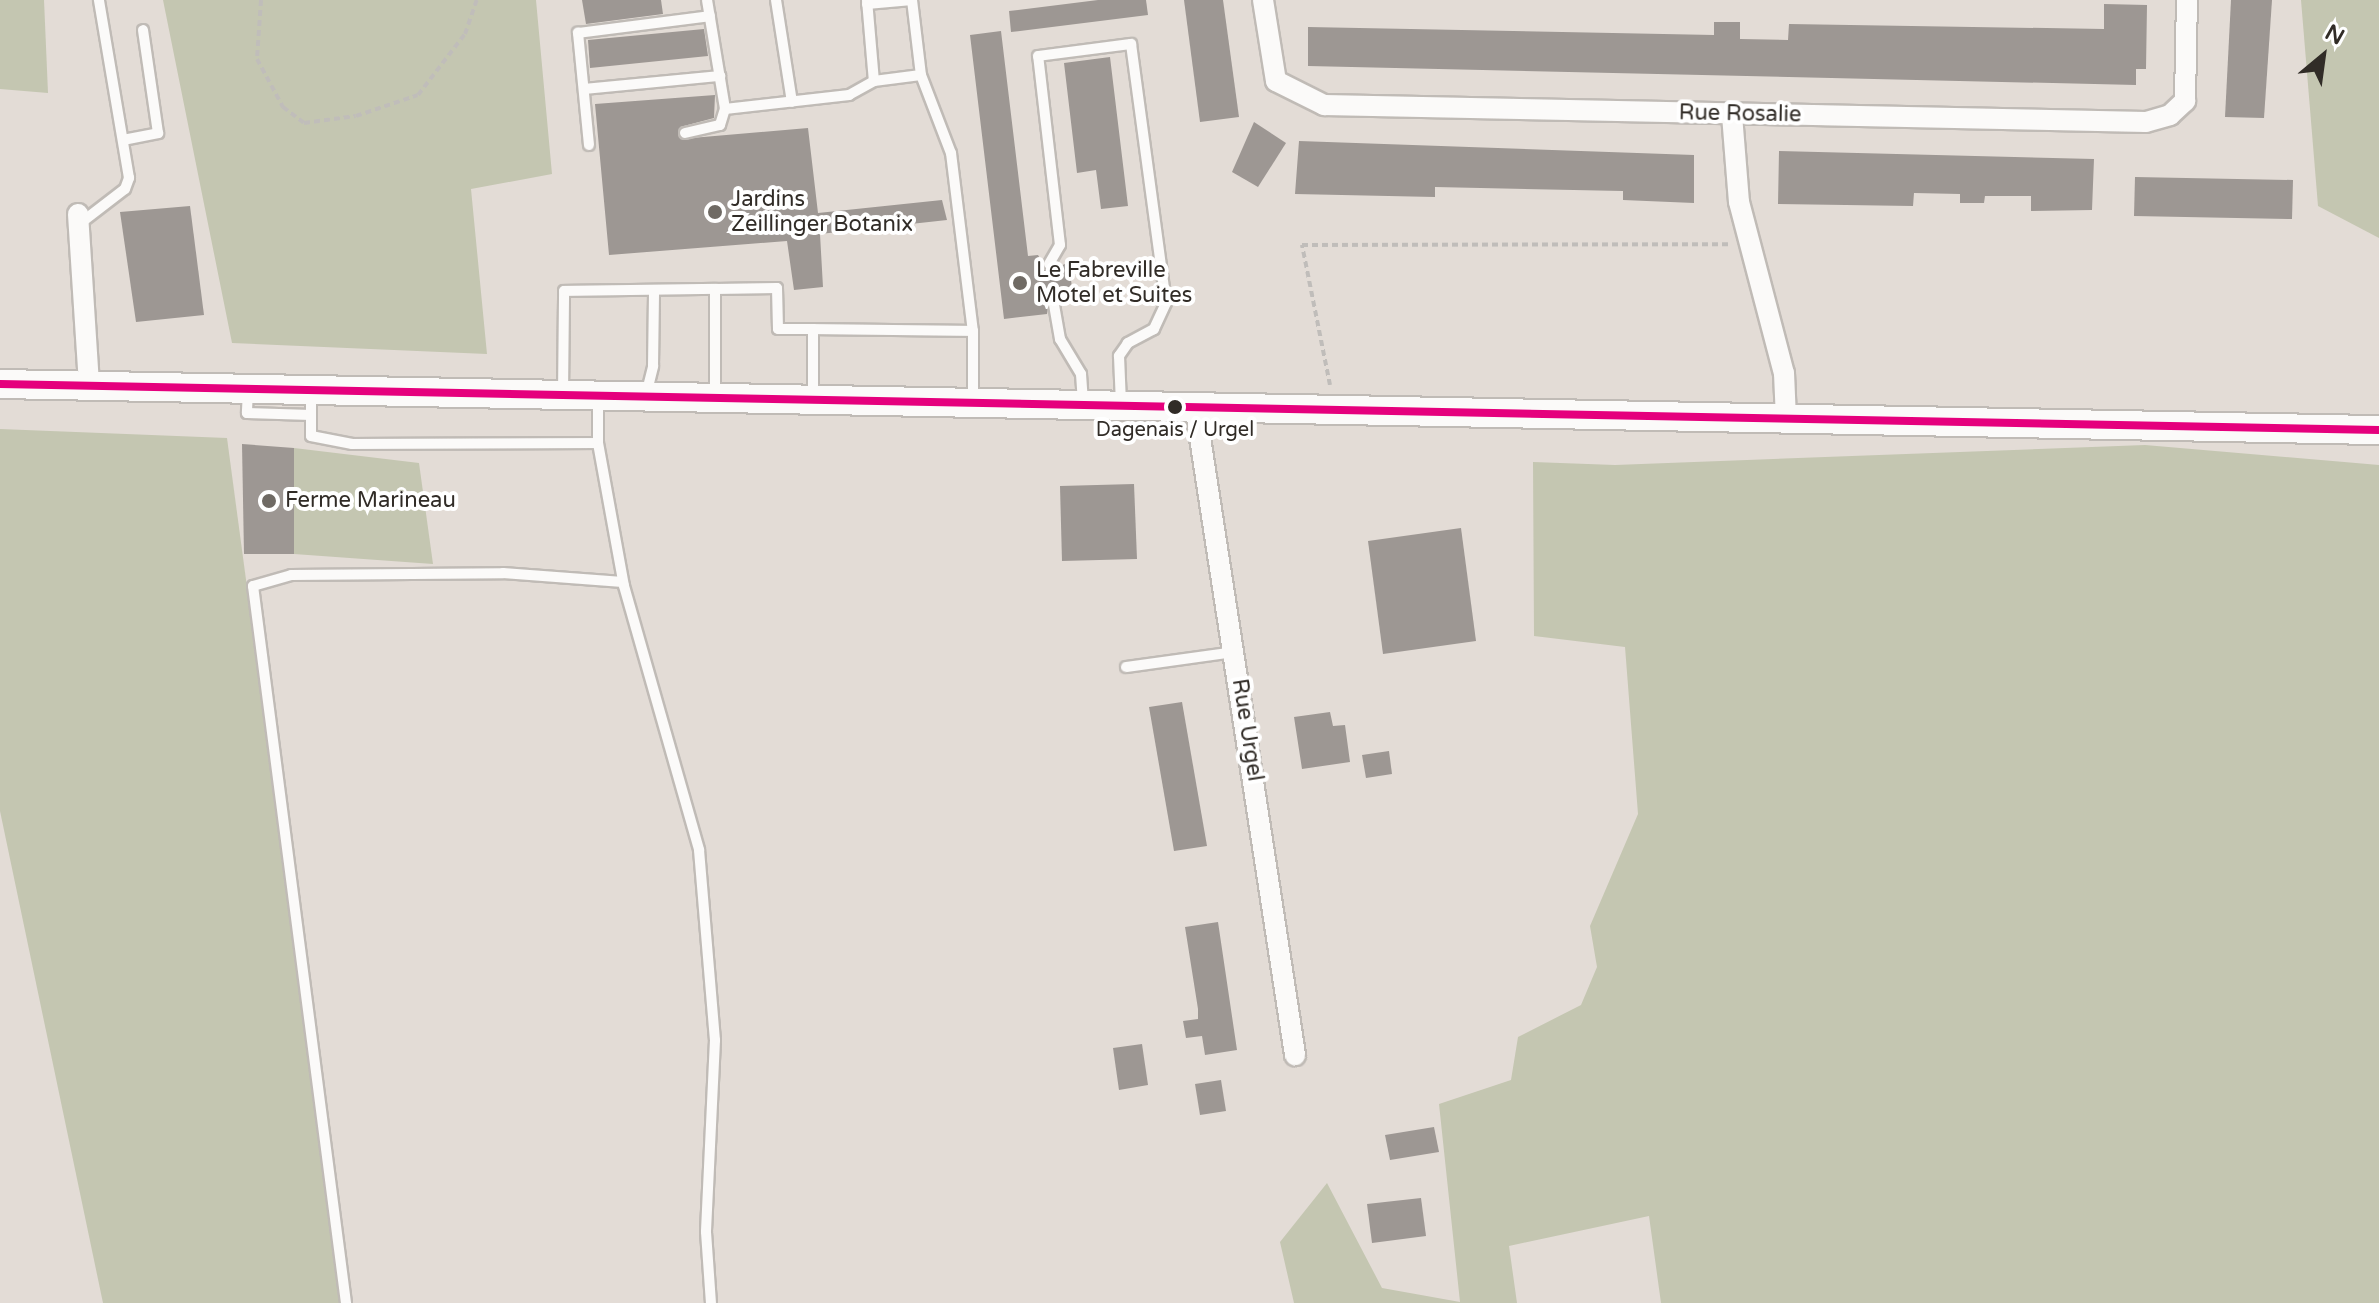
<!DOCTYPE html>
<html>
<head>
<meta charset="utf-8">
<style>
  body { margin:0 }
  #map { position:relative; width:2379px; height:1303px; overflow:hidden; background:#e3dcd6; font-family:"Varela Round",sans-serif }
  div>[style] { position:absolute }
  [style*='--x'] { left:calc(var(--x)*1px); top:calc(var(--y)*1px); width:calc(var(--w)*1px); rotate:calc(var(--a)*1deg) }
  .green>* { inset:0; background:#c4c6b1 }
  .building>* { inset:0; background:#9d9793 }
  .path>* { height:4px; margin-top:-2px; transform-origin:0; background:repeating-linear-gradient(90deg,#c0bdba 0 6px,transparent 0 10px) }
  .roads { filter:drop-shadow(2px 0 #c0bbb6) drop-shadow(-2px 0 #c0bbb6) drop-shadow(0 2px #c0bbb6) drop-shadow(0 -2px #c0bbb6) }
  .lane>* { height:10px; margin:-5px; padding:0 5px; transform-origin:5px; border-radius:5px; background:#fbfaf9 }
  .street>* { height:20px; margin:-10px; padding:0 10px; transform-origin:10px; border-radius:10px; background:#fbfaf9 }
  .secondary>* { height:28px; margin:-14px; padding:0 14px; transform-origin:14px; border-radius:14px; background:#fbfaf9 }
  .bus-1>* { height:8px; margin:-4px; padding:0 4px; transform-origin:4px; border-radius:4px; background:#e5007d }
  .dots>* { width:22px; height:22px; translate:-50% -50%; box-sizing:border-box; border:4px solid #fff; border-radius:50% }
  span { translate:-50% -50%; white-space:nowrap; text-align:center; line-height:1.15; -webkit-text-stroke:8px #fff; paint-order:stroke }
  .bus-label { font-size:20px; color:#312c27 }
  .street-label { font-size:22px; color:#312c27 }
  .poi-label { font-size:22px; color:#312c27 }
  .left { translate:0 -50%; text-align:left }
  .north { position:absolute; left:2283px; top:16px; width:80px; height:80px; -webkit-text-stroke:6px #fff; paint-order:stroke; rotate:29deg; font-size:22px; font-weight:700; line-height:32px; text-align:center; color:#312c27 }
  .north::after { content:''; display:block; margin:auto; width:28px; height:36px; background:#312c27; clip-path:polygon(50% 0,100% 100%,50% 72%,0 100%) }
</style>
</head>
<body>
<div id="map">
  <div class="green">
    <i style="clip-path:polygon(0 0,44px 0,48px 93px,0 89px)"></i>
    <i style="clip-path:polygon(163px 0,536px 0,552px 174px,471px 189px,487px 354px,232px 343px)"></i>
    <i style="clip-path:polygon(2301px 0,2379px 0,2379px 238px,2318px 206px)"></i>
    <i style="clip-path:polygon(0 429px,227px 438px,343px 1303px,103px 1303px,0 811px)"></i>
    <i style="clip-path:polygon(2145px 445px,2379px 465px,2379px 1303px,1661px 1303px,1649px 1216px,1509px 1246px,1517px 1303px,1294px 1303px,1280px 1242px,1327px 1183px,1382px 1288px,1460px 1302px,1439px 1104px,1511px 1080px,1518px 1037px,1581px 1005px,1597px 967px,1590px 926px,1638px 814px,1625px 647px,1534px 636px,1533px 462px,1615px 465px)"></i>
    <i style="clip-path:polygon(294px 448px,419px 463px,433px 564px,294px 554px)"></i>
  </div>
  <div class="building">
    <i style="clip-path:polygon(582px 0,661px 0,663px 14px,586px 24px)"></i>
    <i style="clip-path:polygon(1098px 0,1146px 0,1148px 15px,1011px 32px,1009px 11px)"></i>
    <i style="clip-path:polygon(1184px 0,1223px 0,1239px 117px,1200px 122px)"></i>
    <i style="clip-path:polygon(2231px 0,2272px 0,2264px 118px,2225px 117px)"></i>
    <i style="clip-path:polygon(2104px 4px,2147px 5px,2146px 69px,2136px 69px,2136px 85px,1308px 66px,1308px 27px,1714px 35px,1714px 22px,1740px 22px,1740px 39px,1788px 40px,1789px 24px,2104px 29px)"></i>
    <i style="clip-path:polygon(704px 29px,708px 56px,590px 68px,588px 40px)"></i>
    <i style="clip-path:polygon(1001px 31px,1028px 256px,1038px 255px,1048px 272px,1069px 262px,1073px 297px,1051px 291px,1047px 314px,1004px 319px,970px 35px)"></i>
    <i style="clip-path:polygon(1110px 57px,1128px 206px,1101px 209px,1096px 170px,1077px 173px,1064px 63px)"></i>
    <i style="clip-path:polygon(715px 95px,714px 118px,680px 127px,680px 139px,808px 128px,818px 213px,942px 200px,947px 220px,820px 234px,823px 287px,794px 290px,787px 241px,609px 255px,595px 104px)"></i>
    <i style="clip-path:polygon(1254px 122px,1286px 143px,1258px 187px,1232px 172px)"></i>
    <i style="clip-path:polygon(1299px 141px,1694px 155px,1694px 203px,1623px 200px,1623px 191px,1435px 187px,1435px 197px,1295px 194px)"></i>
    <i style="clip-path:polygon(1779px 151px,2094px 159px,2092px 210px,2031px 211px,2031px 196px,1985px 196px,1984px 203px,1960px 203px,1960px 194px,1914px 193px,1913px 206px,1778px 204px)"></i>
    <i style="clip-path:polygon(2135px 177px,2293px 180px,2292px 219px,2134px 216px)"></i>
    <i style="clip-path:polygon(190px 206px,204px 315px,136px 322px,120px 212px)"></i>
    <i style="clip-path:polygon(242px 444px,294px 448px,294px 554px,244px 554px)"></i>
    <i style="clip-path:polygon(1134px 484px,1137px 559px,1062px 561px,1060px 486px)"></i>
    <i style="clip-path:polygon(1461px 528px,1476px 641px,1383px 654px,1368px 541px)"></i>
    <i style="clip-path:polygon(1182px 702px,1207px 846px,1174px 851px,1149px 707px)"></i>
    <i style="clip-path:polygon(1330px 712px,1333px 726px,1345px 725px,1350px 762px,1302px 769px,1294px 717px)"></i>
    <i style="clip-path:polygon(1389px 751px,1392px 774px,1366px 778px,1362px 755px)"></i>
    <i style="clip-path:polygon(1218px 922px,1237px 1050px,1205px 1055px,1202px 1036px,1186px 1038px,1183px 1021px,1198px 1019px,1198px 1009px,1185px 927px)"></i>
    <i style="clip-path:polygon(1142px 1044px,1148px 1085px,1119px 1090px,1113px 1048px)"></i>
    <i style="clip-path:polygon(1221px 1080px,1226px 1111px,1200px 1115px,1195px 1084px)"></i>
    <i style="clip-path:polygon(1434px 1127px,1439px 1152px,1390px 1160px,1385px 1135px)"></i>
    <i style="clip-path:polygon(1421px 1198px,1426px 1236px,1372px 1243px,1367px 1204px)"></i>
  </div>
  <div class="path">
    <i style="--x:261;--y:0;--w:59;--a:93.9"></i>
    <i style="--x:257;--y:59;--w:55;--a:61.6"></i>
    <i style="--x:283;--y:107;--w:26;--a:37"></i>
    <i style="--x:304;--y:123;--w:52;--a:-7.7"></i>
    <i style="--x:356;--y:116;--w:65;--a:-18.7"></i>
    <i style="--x:418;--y:95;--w:77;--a:-52.4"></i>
    <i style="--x:465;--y:34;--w:36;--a:-71"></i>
    <i style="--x:1330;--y:385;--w:143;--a:-101.3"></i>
    <i style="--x:1302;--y:245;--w:430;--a:-0.1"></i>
  </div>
  <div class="roads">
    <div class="lane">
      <i style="--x:707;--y:0;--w:110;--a:80.6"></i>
      <i style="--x:725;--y:109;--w:125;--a:-6.4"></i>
      <i style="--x:849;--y:95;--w:29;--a:-29"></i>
      <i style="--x:874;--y:81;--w:47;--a:-7.3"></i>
      <i style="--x:776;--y:0;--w:103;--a:81.1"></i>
      <i style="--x:867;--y:0;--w:81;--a:85.1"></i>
      <i style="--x:867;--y:4;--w:45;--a:-5.1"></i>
      <i style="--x:912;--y:0;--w:76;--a:83.2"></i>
      <i style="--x:921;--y:75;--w:84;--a:69"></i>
      <i style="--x:951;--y:153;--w:179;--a:83"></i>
      <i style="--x:973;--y:331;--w:70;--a:90"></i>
      <i style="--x:584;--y:89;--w:137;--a:-5.5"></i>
      <i style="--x:685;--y:133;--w:36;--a:-13"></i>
      <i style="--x:720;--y:125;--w:17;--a:-73"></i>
      <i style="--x:123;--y:140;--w:36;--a:-11"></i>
      <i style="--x:158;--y:133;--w:104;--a:-98.3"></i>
      <i style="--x:589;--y:145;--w:113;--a:-95.6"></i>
      <i style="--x:578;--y:33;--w:133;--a:-7.3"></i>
      <i style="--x:78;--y:225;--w:59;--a:-37.5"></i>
      <i style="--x:125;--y:189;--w:12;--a:-70"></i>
      <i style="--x:129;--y:178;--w:181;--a:-99.6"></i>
      <i style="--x:1049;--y:264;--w:22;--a:-60"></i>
      <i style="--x:1060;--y:245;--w:190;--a:-96.6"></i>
      <i style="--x:1038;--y:56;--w:94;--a:-7.4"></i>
      <i style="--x:1131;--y:44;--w:261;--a:82.3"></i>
      <i style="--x:1166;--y:303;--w:29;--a:115"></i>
      <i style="--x:1154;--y:329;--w:30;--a:152"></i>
      <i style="--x:1128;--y:343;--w:16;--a:125"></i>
      <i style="--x:1119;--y:356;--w:47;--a:87.6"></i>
      <i style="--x:1053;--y:299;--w:41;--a:80.1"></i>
      <i style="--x:1060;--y:339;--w:41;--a:59"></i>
      <i style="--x:1081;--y:374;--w:28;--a:86"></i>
      <i style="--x:248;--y:391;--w:22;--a:93"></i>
      <i style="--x:247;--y:413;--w:64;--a:1.8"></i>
      <i style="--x:311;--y:394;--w:42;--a:90"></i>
      <i style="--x:311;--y:436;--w:42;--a:11"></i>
      <i style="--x:352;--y:444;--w:246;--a:-0.2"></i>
      <i style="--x:598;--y:443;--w:46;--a:-90"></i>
      <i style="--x:563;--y:394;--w:103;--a:-89.4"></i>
      <i style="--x:564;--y:291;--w:151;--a:-0.8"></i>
      <i style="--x:646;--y:395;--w:30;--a:-76"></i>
      <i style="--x:653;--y:366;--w:76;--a:-89.2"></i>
      <i style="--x:715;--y:397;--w:108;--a:-90"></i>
      <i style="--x:715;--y:289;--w:62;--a:-0.9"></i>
      <i style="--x:777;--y:288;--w:41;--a:88.6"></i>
      <i style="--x:778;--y:329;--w:35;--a:0"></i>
      <i style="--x:813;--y:397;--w:68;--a:-90"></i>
      <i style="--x:813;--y:329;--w:160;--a:0.7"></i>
      <i style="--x:598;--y:443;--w:145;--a:79.7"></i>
      <i style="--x:624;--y:586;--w:274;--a:74.1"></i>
      <i style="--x:699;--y:850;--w:191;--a:85.2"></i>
      <i style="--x:715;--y:1040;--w:192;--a:92.7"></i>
      <i style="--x:706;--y:1232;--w:71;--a:86"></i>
      <i style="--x:1126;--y:667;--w:109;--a:-7.9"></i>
      <i style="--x:346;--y:1303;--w:723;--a:-97.39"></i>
      <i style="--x:253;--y:586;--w:40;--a:-16"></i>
      <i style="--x:291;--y:575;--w:212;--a:-0.5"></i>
      <i style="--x:503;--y:573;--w:120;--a:4.3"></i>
    </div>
    <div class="street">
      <i style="--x:1263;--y:0;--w:82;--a:80.9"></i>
      <i style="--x:1276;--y:81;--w:54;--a:26.6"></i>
      <i style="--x:1324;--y:105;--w:822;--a:1.18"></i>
      <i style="--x:2146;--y:122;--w:25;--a:-16"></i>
      <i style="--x:2170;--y:115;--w:21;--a:-43"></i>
      <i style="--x:2185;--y:101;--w:101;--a:-88.9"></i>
      <i style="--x:1732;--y:115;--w:87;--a:85.4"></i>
      <i style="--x:1739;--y:202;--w:177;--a:75.3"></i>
      <i style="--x:1784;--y:373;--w:45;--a:87.5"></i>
      <i style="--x:78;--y:214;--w:171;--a:86.3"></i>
      <i style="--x:1195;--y:405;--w:658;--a:81.25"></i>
    </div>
    <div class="secondary">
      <i style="--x:0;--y:384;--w:2379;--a:1.11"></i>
    </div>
  </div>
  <div class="bus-1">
    <i style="--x:0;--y:384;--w:2379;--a:1.11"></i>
  </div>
  <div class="dots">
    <i style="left:715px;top:212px;background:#6f6a64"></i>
    <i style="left:1020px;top:283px;background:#6f6a64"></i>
    <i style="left:1175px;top:407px;background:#312c27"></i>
    <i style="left:269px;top:501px;background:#6f6a64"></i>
  </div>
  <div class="bus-label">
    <span style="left:1175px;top:430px">Dagenais / Urgel</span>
  </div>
  <div class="street-label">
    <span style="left:1740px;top:114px;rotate:1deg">Rue Rosalie</span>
    <span style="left:1247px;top:730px;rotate:81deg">Rue Urgel</span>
  </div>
  <div class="poi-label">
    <span class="left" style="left:731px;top:212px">Jardins<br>Zeillinger Botanix</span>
    <span class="left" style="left:1036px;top:283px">Le Fabreville<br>Motel et Suites</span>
    <span class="left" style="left:285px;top:501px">Ferme Marineau</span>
  </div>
  <div class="north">N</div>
</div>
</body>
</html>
